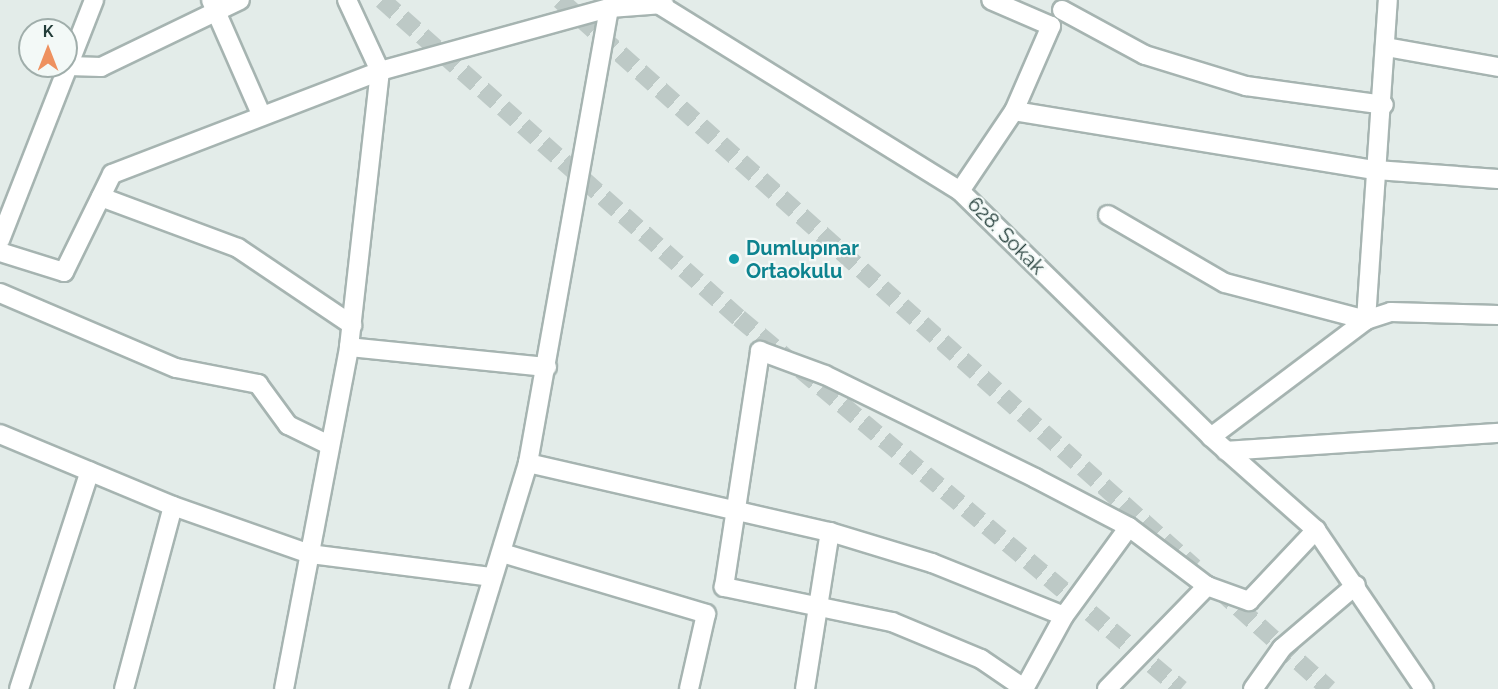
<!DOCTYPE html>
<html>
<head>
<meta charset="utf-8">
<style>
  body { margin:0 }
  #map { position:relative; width:1498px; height:689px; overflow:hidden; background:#e3ece9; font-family:Raleway,sans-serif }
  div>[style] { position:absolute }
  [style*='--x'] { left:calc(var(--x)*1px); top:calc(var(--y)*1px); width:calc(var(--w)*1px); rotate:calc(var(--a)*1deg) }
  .primary-tunnel>* { height:18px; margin-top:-9px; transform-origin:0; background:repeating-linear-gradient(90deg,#bdc9c6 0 18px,transparent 0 27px) }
  .roads { filter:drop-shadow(2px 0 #a6b4b1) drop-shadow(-2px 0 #a6b4b1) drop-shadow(0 2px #a6b4b1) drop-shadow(0 -2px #a6b4b1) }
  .street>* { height:18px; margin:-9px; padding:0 9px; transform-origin:9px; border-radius:9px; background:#fff }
  .secondary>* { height:18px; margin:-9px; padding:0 9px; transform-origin:9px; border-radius:9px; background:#fff }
  .dots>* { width:16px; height:16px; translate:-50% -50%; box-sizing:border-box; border:3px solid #f3f9f7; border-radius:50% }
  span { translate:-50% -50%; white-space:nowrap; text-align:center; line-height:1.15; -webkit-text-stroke:4.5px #f3f9f7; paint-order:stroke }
  .street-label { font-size:20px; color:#233d39 }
  .culture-label { font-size:20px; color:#0d838f; font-weight:700 }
  .left { translate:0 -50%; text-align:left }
  .north { position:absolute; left:18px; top:18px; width:60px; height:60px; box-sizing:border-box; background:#f3f9f7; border:2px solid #a0aeab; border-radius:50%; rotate:0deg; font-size:16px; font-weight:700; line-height:24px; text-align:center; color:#233d39 }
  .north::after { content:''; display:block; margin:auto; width:21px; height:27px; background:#ee915f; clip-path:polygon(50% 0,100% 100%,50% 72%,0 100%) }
</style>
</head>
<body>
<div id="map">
  <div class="primary-tunnel">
    <i style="--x:382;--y:0;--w:478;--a:41.7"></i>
    <i style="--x:739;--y:318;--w:577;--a:40.01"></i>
    <i style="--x:560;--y:0;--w:851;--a:41.81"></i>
    <i style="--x:1219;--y:590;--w:148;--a:42"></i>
  </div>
  <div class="roads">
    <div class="street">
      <i style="--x:211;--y:0;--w:124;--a:66.3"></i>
      <i style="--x:652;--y:0;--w:362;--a:31.8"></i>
      <i style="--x:960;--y:191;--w:351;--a:44.4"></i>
      <i style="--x:1211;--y:437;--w:140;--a:41.5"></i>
      <i style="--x:1316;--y:530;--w:192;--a:55.8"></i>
      <i style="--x:1062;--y:10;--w:94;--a:28.5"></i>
      <i style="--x:1145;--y:55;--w:106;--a:17.1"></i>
      <i style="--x:1246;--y:86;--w:139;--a:7.8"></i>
      <i style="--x:1386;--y:47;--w:114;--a:10.1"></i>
      <i style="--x:69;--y:66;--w:32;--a:2"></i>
      <i style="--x:101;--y:67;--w:154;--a:-25.7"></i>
      <i style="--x:1014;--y:111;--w:367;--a:9.3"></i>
      <i style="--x:1376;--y:170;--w:122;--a:4.2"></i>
      <i style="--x:960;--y:191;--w:97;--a:-56"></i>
      <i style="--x:1014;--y:111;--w:93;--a:-66.5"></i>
      <i style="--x:1051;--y:26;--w:65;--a:-156.6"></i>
      <i style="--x:101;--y:197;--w:146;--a:20.4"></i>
      <i style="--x:238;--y:248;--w:138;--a:34"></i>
      <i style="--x:1108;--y:215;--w:135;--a:30.2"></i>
      <i style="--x:1225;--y:283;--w:146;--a:14.7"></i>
      <i style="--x:1366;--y:320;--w:26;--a:-18"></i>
      <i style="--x:1391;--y:312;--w:107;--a:1.6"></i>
      <i style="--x:0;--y:252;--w:67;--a:17.4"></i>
      <i style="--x:64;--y:272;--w:109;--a:-63.9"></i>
      <i style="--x:112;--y:174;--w:287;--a:-21"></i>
      <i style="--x:380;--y:71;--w:238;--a:-15.4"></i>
      <i style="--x:0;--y:293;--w:191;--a:23.1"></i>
      <i style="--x:176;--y:368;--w:84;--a:11"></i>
      <i style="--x:258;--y:384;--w:51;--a:53.8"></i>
      <i style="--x:288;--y:425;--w:46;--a:26"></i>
      <i style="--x:349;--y:347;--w:199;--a:5.8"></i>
      <i style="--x:0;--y:434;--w:187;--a:22.6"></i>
      <i style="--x:173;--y:506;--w:145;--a:19.3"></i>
      <i style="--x:310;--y:554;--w:183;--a:7.2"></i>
      <i style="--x:1211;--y:437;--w:194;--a:-37"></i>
      <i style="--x:1366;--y:320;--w:321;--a:-86.1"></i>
      <i style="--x:1226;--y:451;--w:273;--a:-3.8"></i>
      <i style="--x:528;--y:463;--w:310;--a:12.9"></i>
      <i style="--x:830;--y:532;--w:107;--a:16.9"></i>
      <i style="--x:932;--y:563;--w:142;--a:21.9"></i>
      <i style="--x:1064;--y:616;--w:110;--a:-53.9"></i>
      <i style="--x:502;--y:553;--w:213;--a:16.6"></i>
      <i style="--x:706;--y:614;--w:77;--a:102.8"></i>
      <i style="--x:19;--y:689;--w:229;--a:-72"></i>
      <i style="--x:124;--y:689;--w:189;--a:-75"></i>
      <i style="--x:284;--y:689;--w:348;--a:-79.2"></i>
      <i style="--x:349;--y:347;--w:278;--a:-83.6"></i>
      <i style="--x:380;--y:71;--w:78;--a:-114.9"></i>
      <i style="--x:459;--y:689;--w:236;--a:-73"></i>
      <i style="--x:528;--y:463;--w:462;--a:-79.9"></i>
      <i style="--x:609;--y:8;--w:55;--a:-4.2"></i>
      <i style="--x:805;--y:689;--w:159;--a:-81"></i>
      <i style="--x:1024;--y:689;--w:83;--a:-61.3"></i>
      <i style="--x:1025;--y:689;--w:53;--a:-145.7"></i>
      <i style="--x:981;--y:659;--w:96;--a:-157.4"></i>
      <i style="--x:892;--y:622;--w:172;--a:-168.2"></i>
      <i style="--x:724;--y:587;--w:239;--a:-81.3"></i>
      <i style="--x:760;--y:351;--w:69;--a:20.3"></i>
      <i style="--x:825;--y:375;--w:234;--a:26.1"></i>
      <i style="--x:1035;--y:478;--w:106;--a:27.5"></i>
      <i style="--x:1129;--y:527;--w:98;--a:37.1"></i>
      <i style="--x:1207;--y:586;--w:45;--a:19.7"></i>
      <i style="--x:1249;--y:601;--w:98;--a:-46.7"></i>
      <i style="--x:1107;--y:689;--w:144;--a:-45.8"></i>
      <i style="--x:1253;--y:689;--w:50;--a:-54.7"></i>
      <i style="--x:1282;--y:648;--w:97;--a:-40.4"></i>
    </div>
    <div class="secondary">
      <i style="--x:0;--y:240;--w:258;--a:-68.6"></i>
    </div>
  </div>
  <div class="dots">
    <i style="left:734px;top:259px;background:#0f9aa8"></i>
  </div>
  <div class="street-label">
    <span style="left:1006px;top:236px;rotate:45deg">628. Sokak</span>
  </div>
  <div class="culture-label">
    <span class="left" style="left:746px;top:260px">Dumlupınar<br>Ortaokulu</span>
  </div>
  <div class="north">K</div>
</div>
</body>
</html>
